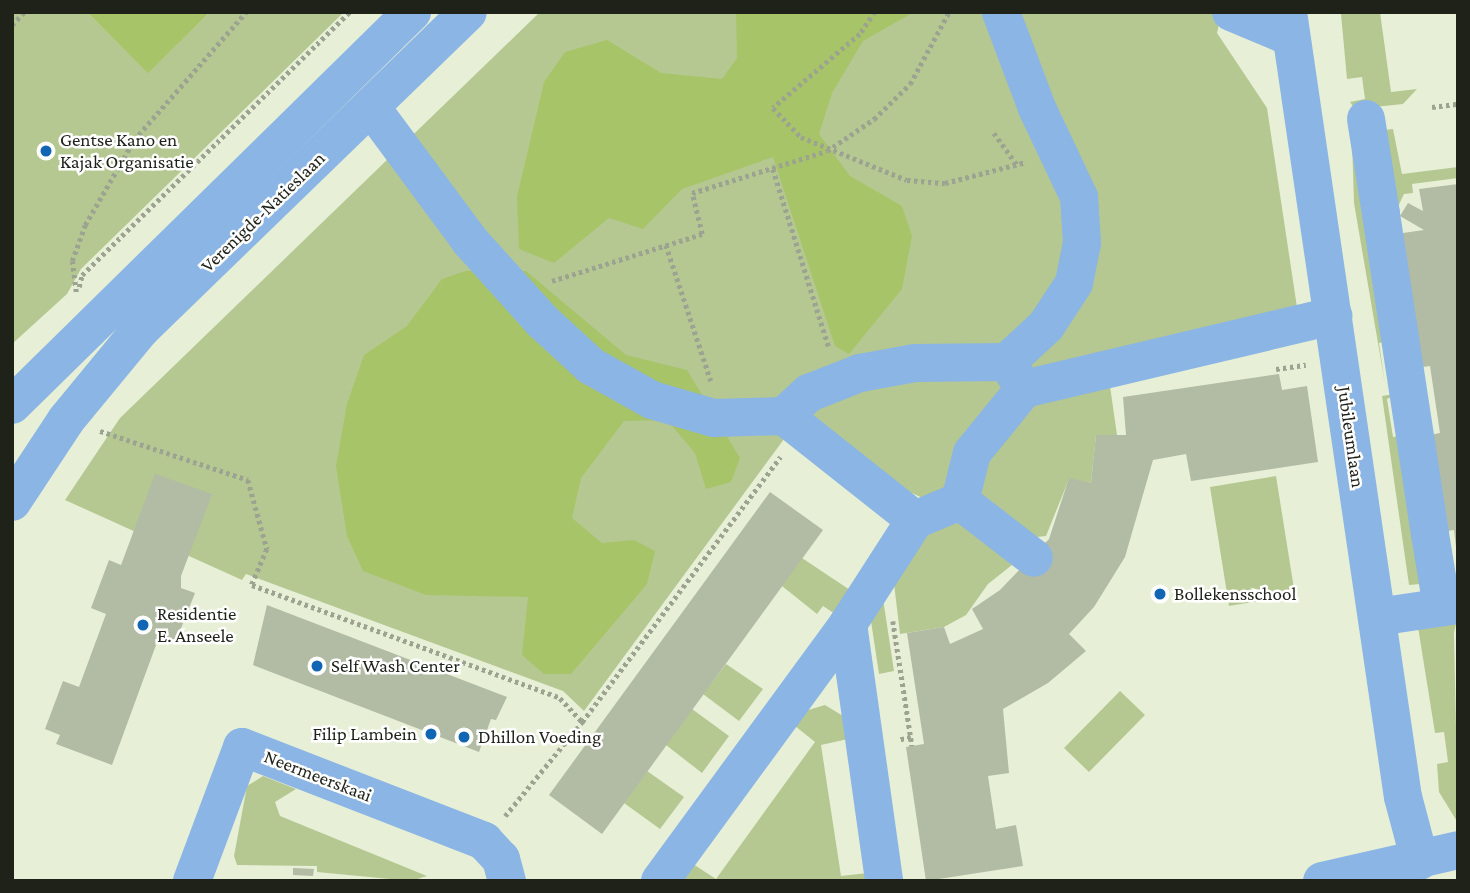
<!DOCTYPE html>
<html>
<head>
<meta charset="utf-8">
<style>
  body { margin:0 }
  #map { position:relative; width:1470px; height:893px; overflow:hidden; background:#e7f0d7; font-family:"Crimson Pro",serif }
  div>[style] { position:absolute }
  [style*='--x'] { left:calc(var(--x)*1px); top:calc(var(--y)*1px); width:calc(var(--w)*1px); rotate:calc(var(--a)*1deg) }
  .green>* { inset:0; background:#b5c891 }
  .forest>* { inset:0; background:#a7c468 }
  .building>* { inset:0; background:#b2bba3 }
  .path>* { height:4.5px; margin-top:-2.25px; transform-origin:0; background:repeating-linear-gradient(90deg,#9ca390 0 3.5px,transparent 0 7px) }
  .minor>* { height:38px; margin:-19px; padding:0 19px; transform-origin:19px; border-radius:19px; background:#8bb5e4 }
  .minor-bridge>* { height:38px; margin:-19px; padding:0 19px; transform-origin:19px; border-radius:19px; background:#8bb5e4 }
  .dots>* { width:19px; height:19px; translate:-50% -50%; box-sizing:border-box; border:4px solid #fff; border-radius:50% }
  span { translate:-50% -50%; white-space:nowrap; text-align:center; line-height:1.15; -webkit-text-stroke:5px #fff; paint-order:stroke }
  .poi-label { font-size:19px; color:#1e2219 }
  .left { translate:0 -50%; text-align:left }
  .right { translate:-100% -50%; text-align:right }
  .street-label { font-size:19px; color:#1e2219 }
  .frame { position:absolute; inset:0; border:14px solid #1e2219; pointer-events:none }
</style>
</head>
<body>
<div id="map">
  <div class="green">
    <i style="clip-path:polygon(12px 12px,87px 12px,148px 72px,210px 12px,344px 12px,81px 269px,67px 294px,12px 344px)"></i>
    <i style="clip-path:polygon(540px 12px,1222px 12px,1217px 33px,1267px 108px,1298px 314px,1039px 375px,949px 491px,929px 501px,787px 435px,584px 711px,563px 691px,246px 574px,242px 580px,65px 500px,120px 418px)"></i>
    <i style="clip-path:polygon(1380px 12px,1391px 92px,1417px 89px,1403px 104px,1355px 109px,1350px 102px,1365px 99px,1362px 77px,1347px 79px,1341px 14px)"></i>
    <i style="clip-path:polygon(1393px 129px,1402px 174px,1458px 167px,1458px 178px,1412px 184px,1413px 193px,1404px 194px,1396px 211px,1377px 131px)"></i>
    <i style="clip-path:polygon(1352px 142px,1389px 341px,1379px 343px,1385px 384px,1354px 203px)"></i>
    <i style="clip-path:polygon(1110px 386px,1117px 435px,1096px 435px,1091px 483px,1069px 479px,1046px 536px,1027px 538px,981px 496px,987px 446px,1013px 408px)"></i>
    <i style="clip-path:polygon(1400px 393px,1387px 399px,1393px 437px,1399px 436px,1420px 584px,1409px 585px,1382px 396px)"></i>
    <i style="clip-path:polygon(1276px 476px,1295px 595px,1229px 606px,1210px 487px)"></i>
    <i style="clip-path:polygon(963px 521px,1012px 565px,988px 584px,966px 615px,944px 627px,900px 634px,893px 575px,927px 531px)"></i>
    <i style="clip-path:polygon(802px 558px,850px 590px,835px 614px,823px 606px,817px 614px,782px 586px)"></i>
    <i style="clip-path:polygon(882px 592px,894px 671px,879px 674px,869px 608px)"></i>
    <i style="clip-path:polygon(1458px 614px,1454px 633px,1458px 823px,1439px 792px,1437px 764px,1448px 762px,1444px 732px,1435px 733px,1418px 627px)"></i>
    <i style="clip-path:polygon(726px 664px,763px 689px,739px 721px,703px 694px)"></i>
    <i style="clip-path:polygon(1120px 691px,1145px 715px,1089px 772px,1064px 748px)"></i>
    <i style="clip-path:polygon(825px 705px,843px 716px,848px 739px,821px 745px,841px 876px,868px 873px,870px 881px,683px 881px,693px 864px,716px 879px,815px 742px,795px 726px,805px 711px)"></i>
    <i style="clip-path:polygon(692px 709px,729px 736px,702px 773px,666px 745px)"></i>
    <i style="clip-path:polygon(647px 771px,684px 797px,660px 829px,624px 803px)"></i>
    <i style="clip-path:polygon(263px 776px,296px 789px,275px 802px,280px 816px,427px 876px,411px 881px,317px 872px,317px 866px,237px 865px,234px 856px,247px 786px)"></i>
  </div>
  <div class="forest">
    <i style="clip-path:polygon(87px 12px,210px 12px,148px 73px)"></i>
    <i style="clip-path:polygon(736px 12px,914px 12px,863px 41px,832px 93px,819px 134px,850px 176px,902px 206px,912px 236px,902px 289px,849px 354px,835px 346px,773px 157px,682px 189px,643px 229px,609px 218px,554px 263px,519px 249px,517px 197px,544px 82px,565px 52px,607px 40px,661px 73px,722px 79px,737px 58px)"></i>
    <i style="clip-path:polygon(466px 271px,526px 271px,626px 355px,687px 370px,740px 458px,731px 482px,706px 489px,695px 453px,667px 420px,624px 421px,581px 478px,572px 518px,602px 543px,634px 540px,655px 551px,647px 584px,571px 674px,544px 674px,522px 655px,528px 597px,426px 595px,363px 571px,347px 536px,336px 466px,347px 404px,364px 355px,407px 326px,442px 279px)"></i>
  </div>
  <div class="building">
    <i style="clip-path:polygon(1458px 184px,1458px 547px,1456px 547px,1454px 530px,1440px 532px,1425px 436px,1440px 433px,1430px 366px,1415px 368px,1389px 235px,1424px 230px,1400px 216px,1408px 203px,1423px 211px,1419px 189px)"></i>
    <i style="clip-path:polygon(1279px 374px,1282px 390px,1307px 386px,1318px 462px,1191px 481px,1186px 454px,1153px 460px,1125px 557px,1094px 607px,1069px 634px,1086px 651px,1048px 683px,1003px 709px,1009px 773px,988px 776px,996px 829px,1016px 825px,1023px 866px,926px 881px,906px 747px,924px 744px,907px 633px,944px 627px,950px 644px,983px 629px,972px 609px,1000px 590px,1049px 539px,1069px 478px,1091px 483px,1096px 435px,1126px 435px,1123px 397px)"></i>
    <i style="clip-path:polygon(155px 474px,212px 494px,181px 576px,181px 588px,195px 593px,176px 641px,161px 635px,156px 645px,112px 765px,56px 744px,60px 735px,45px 729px,63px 681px,79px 687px,106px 614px,91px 608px,109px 560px,121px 565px)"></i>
    <i style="clip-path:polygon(770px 492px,823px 530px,602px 834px,549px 795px)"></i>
    <i style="clip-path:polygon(267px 605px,507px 697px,496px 720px,491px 719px,479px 752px,253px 665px)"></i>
    <i style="clip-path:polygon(293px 868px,314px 869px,313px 876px,293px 875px)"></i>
  </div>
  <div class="path">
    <i style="--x:875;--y:12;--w:27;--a:124"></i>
    <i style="--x:860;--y:34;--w:114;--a:139.6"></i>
    <i style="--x:773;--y:108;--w:40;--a:46"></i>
    <i style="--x:801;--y:137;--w:114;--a:22.1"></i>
    <i style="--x:907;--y:180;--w:38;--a:5"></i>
    <i style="--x:945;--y:183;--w:84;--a:-14.5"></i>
    <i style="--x:12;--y:25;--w:18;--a:-47"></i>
    <i style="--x:1432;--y:107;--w:26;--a:-7"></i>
    <i style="--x:994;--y:133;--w:39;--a:54"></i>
    <i style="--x:773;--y:169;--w:188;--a:72.6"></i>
    <i style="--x:666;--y:245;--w:143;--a:71.7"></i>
    <i style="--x:552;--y:281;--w:157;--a:-17.4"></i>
    <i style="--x:702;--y:234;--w:42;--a:-103.7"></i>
    <i style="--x:692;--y:193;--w:141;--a:-17.3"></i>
    <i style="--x:827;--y:151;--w:57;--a:-34.2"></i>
    <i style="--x:874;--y:119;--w:50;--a:-44.2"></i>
    <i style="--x:910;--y:84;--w:82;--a:-61.6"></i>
    <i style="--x:79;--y:287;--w:12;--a:-76"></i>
    <i style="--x:82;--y:275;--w:375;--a:-44.5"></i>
    <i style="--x:76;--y:292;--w:31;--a:-97"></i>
    <i style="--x:72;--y:261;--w:38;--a:-70"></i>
    <i style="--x:85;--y:225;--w:98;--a:-60"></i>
    <i style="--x:134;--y:140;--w:170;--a:-48.8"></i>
    <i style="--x:1276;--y:369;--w:30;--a:-8"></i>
    <i style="--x:100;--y:431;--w:156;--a:18.3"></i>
    <i style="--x:248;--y:480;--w:72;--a:74.6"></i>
    <i style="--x:267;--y:549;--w:39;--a:113"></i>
    <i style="--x:252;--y:585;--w:328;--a:20.1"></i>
    <i style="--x:560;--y:698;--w:33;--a:47"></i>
    <i style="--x:582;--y:722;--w:331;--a:-53.2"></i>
    <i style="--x:893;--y:621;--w:118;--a:81.3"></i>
    <i style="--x:911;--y:738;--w:12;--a:171"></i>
    <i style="--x:911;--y:738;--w:8;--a:83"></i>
    <i style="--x:505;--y:816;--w:122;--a:-50.7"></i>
  </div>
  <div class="minor">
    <i style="--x:1231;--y:12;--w:62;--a:22.8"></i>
    <i style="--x:1288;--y:12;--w:793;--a:81.67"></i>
    <i style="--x:1403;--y:797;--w:66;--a:75.1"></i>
    <i style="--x:371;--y:107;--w:167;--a:53.5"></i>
    <i style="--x:470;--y:241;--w:108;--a:48"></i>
    <i style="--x:542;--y:321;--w:67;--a:42.6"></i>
    <i style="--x:591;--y:366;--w:70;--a:29.1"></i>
    <i style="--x:652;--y:400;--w:65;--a:16.2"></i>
    <i style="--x:714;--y:418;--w:70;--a:-1.6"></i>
    <i style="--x:784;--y:416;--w:34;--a:-43"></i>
    <i style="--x:809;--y:393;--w:55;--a:-21.4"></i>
    <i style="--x:860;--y:373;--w:56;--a:-10.3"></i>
    <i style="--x:915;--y:363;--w:92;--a:-0.6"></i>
    <i style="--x:1366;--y:119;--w:96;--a:81"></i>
    <i style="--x:1024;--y:389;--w:318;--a:-13.3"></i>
    <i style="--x:12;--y:405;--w:561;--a:-44.49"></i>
    <i style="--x:784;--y:416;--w:167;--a:38.4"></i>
    <i style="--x:960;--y:501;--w:93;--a:37.6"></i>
    <i style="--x:12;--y:502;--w:98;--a:-56.6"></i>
    <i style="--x:66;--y:420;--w:118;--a:-50.5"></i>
    <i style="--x:141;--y:329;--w:455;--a:-44.1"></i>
    <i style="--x:1430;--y:534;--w:74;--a:80.7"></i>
    <i style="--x:1377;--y:617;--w:82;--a:-8.4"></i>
    <i style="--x:848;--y:624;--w:124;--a:-57.2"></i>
    <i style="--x:915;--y:520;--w:49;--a:-22.9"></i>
    <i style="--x:960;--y:501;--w:49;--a:-76"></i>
    <i style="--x:972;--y:453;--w:82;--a:-50.9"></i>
    <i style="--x:1024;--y:389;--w:32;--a:-122"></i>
    <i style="--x:1007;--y:362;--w:53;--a:-42.7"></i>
    <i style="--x:1046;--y:326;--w:51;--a:-56.9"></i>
    <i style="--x:1074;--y:283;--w:41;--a:-78.7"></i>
    <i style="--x:1082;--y:243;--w:46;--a:-93.7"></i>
    <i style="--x:1079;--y:197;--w:98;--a:-115.3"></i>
    <i style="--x:1037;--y:108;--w:103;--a:-110.6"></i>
    <i style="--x:192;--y:881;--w:143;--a:-69.5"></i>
    <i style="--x:242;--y:747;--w:260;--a:21.2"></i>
    <i style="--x:484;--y:841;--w:25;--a:47"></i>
    <i style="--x:501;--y:859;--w:23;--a:75"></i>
    <i style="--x:660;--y:881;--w:318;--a:-53.8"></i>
    <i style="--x:848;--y:624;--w:260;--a:82"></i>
    <i style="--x:1322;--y:881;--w:139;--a:-12.8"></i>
  </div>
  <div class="minor-bridge">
    <i style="--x:1381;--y:214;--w:324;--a:81.3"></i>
  </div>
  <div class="dots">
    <i style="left:46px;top:151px;background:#1166b4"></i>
    <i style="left:1160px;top:594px;background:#1166b4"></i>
    <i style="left:143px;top:625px;background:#1166b4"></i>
    <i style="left:317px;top:666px;background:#1166b4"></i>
    <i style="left:431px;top:734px;background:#1166b4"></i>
    <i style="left:464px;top:737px;background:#1166b4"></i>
  </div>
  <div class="poi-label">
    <span class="left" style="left:60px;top:151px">Gentse Kano en<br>Kajak Organisatie</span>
    <span class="left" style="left:1174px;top:594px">Bollekensschool</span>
    <span class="left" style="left:157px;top:625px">Residentie<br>E. Anseele</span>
    <span class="left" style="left:331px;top:666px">Self Wash Center</span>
    <span class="right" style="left:417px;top:734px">Filip Lambein</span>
    <span class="left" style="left:478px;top:737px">Dhillon Voeding</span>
  </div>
  <div class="street-label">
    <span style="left:263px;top:212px;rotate:-44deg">Verenigde-Natieslaan</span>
    <span style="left:1351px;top:437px;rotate:82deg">Jubileumlaan</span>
    <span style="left:318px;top:776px;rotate:21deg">Neermeerskaai</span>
  </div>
  <div class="frame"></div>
</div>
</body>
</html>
